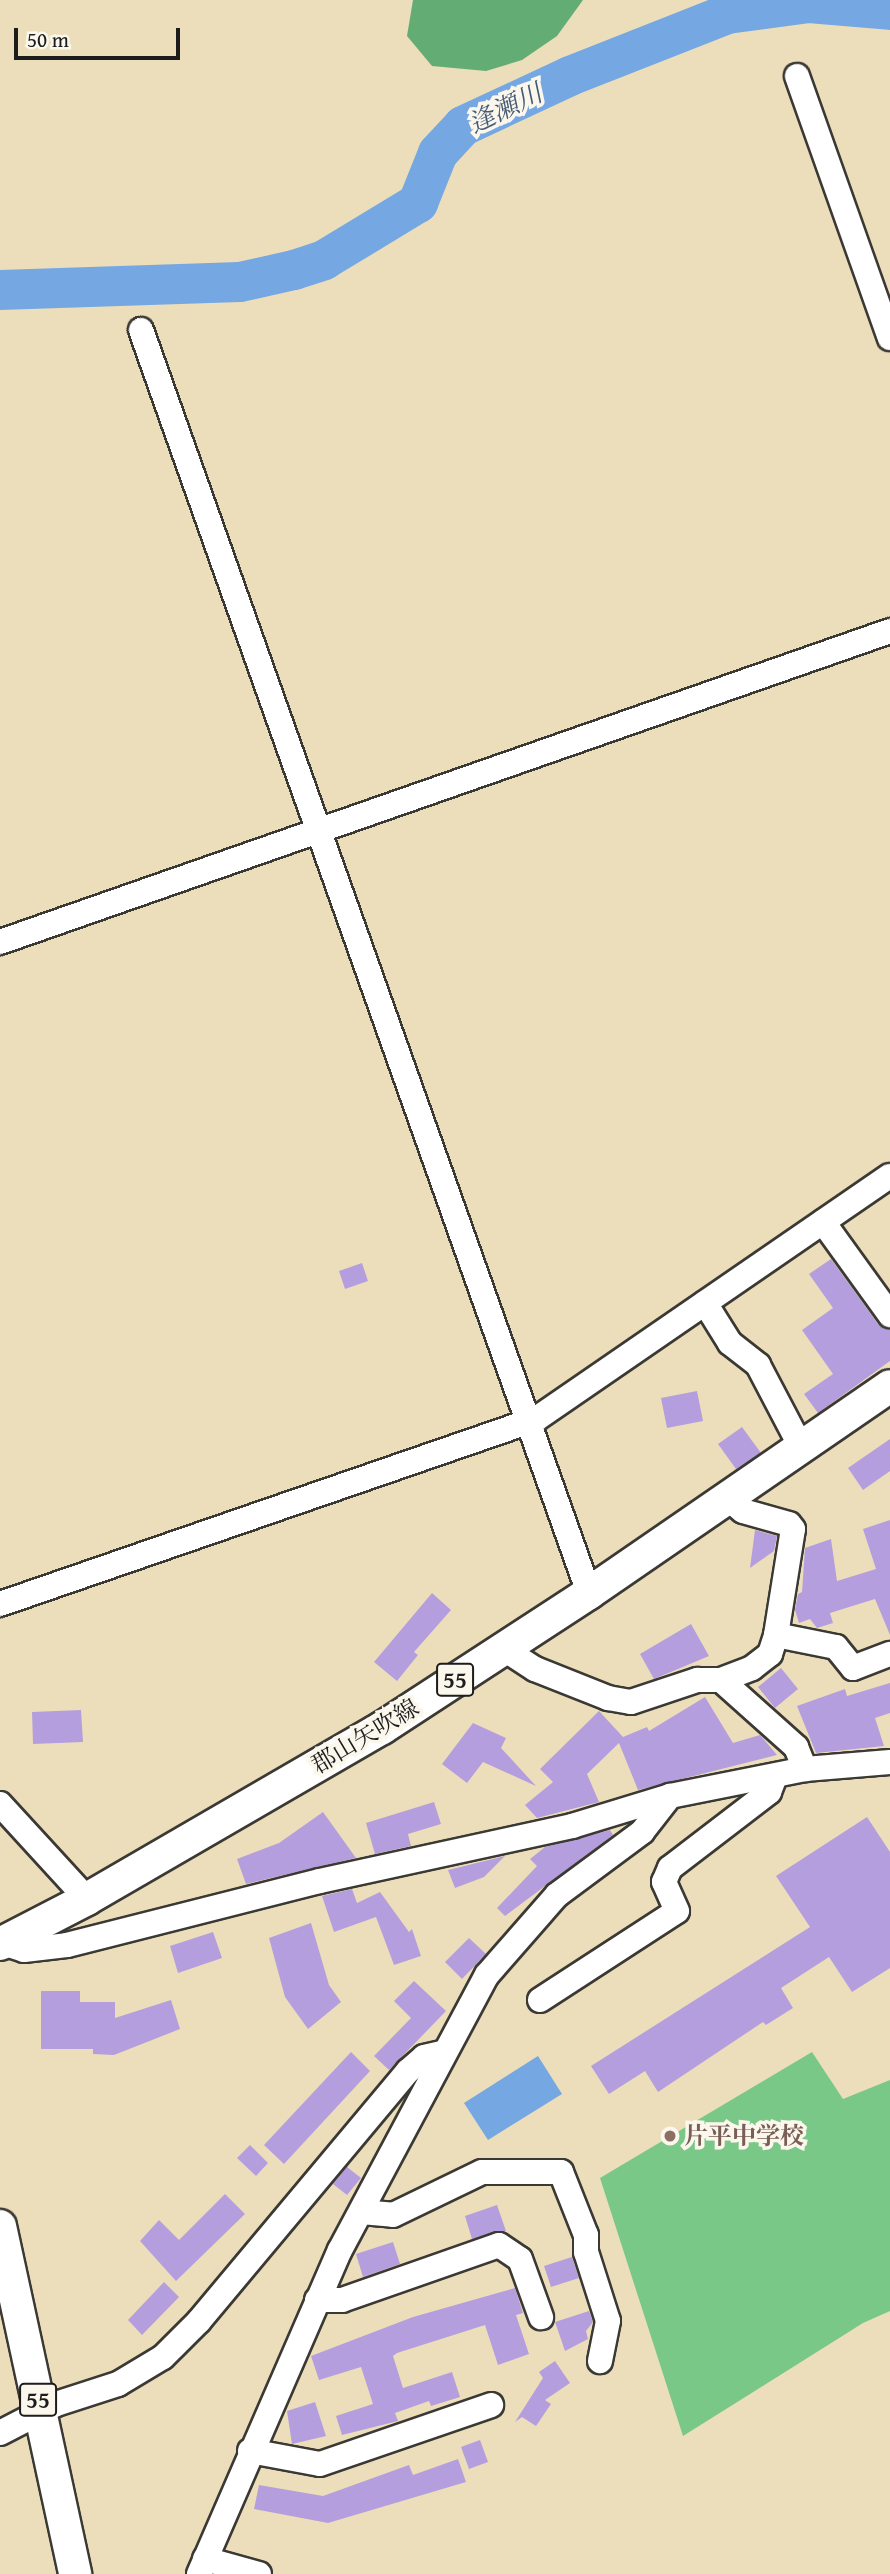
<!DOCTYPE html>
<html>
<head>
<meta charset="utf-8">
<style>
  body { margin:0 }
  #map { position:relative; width:890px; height:2574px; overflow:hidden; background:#ecdeba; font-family:"Gentium Book Plus","Noto Serif JP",serif }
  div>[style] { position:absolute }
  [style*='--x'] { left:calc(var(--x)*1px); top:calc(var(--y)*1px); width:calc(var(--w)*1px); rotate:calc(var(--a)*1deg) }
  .green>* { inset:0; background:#7ac888 }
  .forest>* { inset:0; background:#63ac74 }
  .water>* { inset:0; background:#75a8e2 }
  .river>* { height:40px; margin:-20px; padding:0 20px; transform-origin:20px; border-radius:20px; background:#75a8e2 }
  .building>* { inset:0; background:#b59ede }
  .roads { filter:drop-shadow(2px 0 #3b3934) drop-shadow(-2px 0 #3b3934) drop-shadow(0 2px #3b3934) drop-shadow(0 -2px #3b3934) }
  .minor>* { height:24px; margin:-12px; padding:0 12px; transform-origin:12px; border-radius:12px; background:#fff }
  .major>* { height:32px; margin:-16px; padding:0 16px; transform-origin:16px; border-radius:16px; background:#fff }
  .dots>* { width:19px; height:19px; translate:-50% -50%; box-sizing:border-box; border:4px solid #fbf7ec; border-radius:50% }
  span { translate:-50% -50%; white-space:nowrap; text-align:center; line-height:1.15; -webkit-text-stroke:7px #fbf7ec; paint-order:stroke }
  .shield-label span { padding:2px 5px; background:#fbf7ec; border:2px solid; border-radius:5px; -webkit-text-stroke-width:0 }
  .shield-label { font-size:23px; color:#1c1c1c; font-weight:700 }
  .street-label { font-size:24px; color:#1c1c1c }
  .education-label { font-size:24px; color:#785e54; font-weight:700 }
  .left { translate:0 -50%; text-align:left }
  .water-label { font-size:26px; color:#445b75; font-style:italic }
  .scale { position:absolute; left:14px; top:28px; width:166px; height:32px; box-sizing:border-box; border:4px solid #1c1c1c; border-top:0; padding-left:9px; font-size:21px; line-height:24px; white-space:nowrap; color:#1c1c1c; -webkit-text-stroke:5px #fbf7ec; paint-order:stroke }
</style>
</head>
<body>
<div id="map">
  <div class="green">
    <i style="clip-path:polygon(812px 2052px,843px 2099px,890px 2080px,890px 2311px,863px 2323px,683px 2436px,600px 2178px)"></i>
  </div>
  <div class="forest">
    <i style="clip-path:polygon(413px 0,583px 0,557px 36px,522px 60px,486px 71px,432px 66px,407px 36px)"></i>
  </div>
  <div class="water">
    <i style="clip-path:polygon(538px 2056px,562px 2094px,488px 2140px,464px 2103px)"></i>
  </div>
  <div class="river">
    <i style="--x:0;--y:290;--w:240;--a:-1.9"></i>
    <i style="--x:240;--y:282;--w:55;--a:-12.5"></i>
    <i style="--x:294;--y:270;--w:32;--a:-18"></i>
    <i style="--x:324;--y:260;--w:110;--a:-31.2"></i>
    <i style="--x:418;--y:203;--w:54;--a:-68.2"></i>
    <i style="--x:438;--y:153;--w:37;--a:-47"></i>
    <i style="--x:463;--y:126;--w:118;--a:-25"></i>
    <i style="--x:570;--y:76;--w:169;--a:-21.5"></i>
    <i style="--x:727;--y:14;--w:83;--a:-7.6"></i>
    <i style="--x:809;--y:3;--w:81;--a:4.9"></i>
  </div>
  <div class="building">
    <i style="clip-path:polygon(831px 1259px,878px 1324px,890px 1330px,890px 1361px,818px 1413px,804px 1394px,833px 1374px,802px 1330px,833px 1308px,809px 1274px)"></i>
    <i style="clip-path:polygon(362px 1263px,368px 1281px,345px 1289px,339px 1271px)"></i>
    <i style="clip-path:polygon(697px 1391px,703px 1421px,667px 1428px,661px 1398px)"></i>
    <i style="clip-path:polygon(742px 1427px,761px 1453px,736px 1469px,718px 1444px)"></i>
    <i style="clip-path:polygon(890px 1439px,890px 1471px,863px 1490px,848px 1468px)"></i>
    <i style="clip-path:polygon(890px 1520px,890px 1635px,875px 1599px,830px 1613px,833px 1623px,817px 1628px,810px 1619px,799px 1623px,795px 1610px,798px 1594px,802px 1592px,805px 1548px,831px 1539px,837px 1581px,876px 1569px,863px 1529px)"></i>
    <i style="clip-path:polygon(755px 1530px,777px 1536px,774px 1551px,750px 1568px)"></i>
    <i style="clip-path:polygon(432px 1593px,451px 1610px,414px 1652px,418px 1655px,397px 1681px,374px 1662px)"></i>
    <i style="clip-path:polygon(691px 1624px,709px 1656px,654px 1679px,640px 1654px)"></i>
    <i style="clip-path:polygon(781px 1668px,798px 1689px,775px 1708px,758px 1687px)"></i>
    <i style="clip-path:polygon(890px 1683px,890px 1713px,875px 1718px,884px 1746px,816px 1753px,797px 1706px,845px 1689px,847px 1696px)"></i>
    <i style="clip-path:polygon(705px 1697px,733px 1743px,760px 1735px,777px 1755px,638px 1790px,619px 1743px,587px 1774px,599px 1802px,537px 1818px,525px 1805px,553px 1782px,540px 1769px,599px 1711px,623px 1737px,647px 1727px,649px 1731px)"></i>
    <i style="clip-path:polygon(81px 1710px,83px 1742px,33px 1744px,32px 1712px)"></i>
    <i style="clip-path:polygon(473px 1723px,506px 1738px,501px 1748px,536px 1786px,483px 1762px,467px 1783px,442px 1764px)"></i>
    <i style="clip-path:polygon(434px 1802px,441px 1824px,408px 1834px,411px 1846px,375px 1854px,366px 1823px)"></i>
    <i style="clip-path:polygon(323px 1812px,356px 1858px,246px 1884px,237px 1859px,279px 1843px)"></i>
    <i style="clip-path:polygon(867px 1817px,890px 1852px,890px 1968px,852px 1992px,829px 1957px,781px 1988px,793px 2008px,766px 2025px,763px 2022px,658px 2092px,645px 2071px,609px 2094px,591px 2066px,810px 1927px,776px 1876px)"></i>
    <i style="clip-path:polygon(610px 1830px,613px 1835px,505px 1916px,497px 1908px,537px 1866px,530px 1859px,545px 1847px)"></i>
    <i style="clip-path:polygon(505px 1856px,484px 1877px,455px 1888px,448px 1870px)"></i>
    <i style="clip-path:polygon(352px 1889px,357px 1903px,380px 1892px,409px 1932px,412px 1929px,421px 1956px,394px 1965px,376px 1917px,334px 1932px,322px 1896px)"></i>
    <i style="clip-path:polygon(311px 1923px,329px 1985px,341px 2002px,308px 2029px,285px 1997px,269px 1938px)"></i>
    <i style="clip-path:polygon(213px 1932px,222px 1958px,178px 1973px,170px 1946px)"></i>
    <i style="clip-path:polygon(469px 1938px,486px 1954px,462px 1979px,445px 1962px)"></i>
    <i style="clip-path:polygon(414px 1981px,446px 2011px,389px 2070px,374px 2056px,411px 2018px,394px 2001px)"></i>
    <i style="clip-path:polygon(41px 1991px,80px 1991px,80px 2002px,115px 2002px,115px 2018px,171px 2000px,180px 2029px,114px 2055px,93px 2054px,93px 2049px,41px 2049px)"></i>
    <i style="clip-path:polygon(351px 2052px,370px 2071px,284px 2164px,264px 2145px)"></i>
    <i style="clip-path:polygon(250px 2145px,268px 2163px,256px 2176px,237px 2158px)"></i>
    <i style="clip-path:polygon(347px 2167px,361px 2178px,347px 2195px,333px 2184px)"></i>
    <i style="clip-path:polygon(225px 2194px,245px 2214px,176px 2281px,140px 2241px,159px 2220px,179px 2240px)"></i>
    <i style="clip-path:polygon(497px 2205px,506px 2231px,472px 2239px,465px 2216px)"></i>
    <i style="clip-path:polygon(393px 2242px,400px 2264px,363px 2277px,356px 2254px)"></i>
    <i style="clip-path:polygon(572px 2257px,579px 2278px,551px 2287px,544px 2266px)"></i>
    <i style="clip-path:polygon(164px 2282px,179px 2297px,142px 2335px,128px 2320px)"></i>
    <i style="clip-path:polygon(515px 2288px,523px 2313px,516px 2315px,529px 2354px,498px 2365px,485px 2325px,397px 2353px,393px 2356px,403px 2388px,452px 2372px,460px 2397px,431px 2406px,429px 2401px,395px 2413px,398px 2421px,342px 2435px,336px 2416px,373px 2404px,361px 2367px,319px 2380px,311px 2356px,413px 2317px)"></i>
    <i style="clip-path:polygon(589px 2311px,593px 2322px,586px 2331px,588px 2339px,565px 2351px,555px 2322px)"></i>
    <i style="clip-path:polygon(555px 2361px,570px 2383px,545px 2400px,551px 2404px,536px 2426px,522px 2417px,515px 2422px,543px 2378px,539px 2372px)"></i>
    <i style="clip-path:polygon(315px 2402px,326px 2436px,292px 2444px,287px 2411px)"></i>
    <i style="clip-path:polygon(480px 2440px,488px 2462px,469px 2469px,461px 2447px)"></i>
    <i style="clip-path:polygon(458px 2459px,466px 2482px,328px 2523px,254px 2509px,259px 2485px,323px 2496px,409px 2465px,413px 2475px)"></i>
  </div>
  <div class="roads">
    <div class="minor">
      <i style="--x:797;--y:76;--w:278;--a:70.5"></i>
      <i style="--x:141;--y:330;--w:1340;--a:70.47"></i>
      <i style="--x:0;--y:942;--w:943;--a:-19.26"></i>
      <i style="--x:823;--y:1222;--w:115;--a:54.2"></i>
      <i style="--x:705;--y:1303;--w:47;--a:58"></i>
      <i style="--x:730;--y:1343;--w:36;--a:38"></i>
      <i style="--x:758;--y:1365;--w:93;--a:62.3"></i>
      <i style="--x:0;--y:1604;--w:567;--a:-19.04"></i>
      <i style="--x:536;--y:1419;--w:429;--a:-34.5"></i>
      <i style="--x:776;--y:1635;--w:61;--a:11.3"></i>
      <i style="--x:836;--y:1647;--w:27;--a:51"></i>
      <i style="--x:853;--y:1668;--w:40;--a:-21"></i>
      <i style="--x:504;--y:1649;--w:37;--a:33"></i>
      <i style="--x:535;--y:1669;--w:79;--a:21.7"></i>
      <i style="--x:608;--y:1698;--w:23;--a:10"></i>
      <i style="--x:631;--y:1702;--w:70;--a:-18.4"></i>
      <i style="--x:697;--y:1680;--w:24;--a:0"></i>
      <i style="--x:721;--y:1680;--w:33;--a:-21"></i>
      <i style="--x:752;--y:1668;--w:23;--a:-38"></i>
      <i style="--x:770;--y:1654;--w:20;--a:-72"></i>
      <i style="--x:776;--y:1635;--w:107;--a:-80.9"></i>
      <i style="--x:793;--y:1529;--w:6;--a:-129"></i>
      <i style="--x:789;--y:1524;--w:48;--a:-164.2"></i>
      <i style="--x:743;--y:1511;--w:21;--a:-141"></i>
      <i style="--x:721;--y:1680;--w:101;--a:41.8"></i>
      <i style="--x:796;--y:1747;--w:24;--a:68"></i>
      <i style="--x:0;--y:1804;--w:129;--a:47.5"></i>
      <i style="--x:3;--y:1943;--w:22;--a:18"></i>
      <i style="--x:24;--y:1950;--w:43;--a:-6.6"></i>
      <i style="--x:67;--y:1945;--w:261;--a:-14.2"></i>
      <i style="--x:320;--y:1881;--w:258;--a:-12.3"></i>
      <i style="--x:572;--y:1826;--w:102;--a:-17"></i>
      <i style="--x:670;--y:1796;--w:138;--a:-11.3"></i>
      <i style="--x:805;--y:1769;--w:85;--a:-4.7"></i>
      <i style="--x:540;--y:2000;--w:163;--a:-33"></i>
      <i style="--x:677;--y:1911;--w:32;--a:-114"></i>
      <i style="--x:664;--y:1882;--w:15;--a:-67"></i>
      <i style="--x:670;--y:1868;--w:125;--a:-37.5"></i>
      <i style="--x:769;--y:1792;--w:17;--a:-69"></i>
      <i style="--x:361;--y:2212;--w:32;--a:5"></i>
      <i style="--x:393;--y:2215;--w:99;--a:-25.8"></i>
      <i style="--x:482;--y:2172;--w:79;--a:0"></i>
      <i style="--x:561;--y:2172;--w:68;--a:68.4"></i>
      <i style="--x:586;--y:2235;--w:17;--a:90"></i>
      <i style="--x:586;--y:2252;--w:72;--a:72.3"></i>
      <i style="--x:608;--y:2321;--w:41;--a:101.3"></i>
      <i style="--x:317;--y:2300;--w:25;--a:0"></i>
      <i style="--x:342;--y:2300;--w:166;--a:-19.3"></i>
      <i style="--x:499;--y:2245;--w:25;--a:34"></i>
      <i style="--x:520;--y:2259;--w:62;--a:70.1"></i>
      <i style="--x:0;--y:2433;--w:63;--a:-27.4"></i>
      <i style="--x:56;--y:2404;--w:65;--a:-17.9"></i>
      <i style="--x:118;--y:2384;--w:52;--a:-31"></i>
      <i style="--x:163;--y:2357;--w:51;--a:-45"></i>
      <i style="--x:199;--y:2321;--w:326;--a:-50.1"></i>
      <i style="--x:408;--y:2071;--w:21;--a:-41"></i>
      <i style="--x:424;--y:2057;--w:18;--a:-13"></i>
      <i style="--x:250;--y:2451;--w:71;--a:10.5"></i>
      <i style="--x:320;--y:2464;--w:181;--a:-19"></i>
      <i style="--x:205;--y:2559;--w:56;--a:15.5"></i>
      <i style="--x:199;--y:2574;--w:353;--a:-66.5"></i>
      <i style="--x:340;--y:2250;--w:312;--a:-61.9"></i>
      <i style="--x:487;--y:1975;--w:106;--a:-48.8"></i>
      <i style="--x:557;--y:1895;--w:106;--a:-36.5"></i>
      <i style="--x:642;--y:1832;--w:46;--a:-52.1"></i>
    </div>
    <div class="major">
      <i style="--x:0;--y:1944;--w:98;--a:-27.3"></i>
      <i style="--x:87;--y:1899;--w:341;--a:-30.1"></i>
      <i style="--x:382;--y:1728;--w:247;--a:-33.1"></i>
      <i style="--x:589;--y:1593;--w:365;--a:-34.5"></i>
      <i style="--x:0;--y:2226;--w:356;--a:77.8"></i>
    </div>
  </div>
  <div class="dots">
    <i style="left:670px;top:2136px;background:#8d6e63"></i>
  </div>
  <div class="shield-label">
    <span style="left:455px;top:1680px">55</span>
    <span style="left:38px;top:2400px">55</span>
  </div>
  <div class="street-label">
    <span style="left:365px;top:1736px;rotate:-31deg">郡山矢吹線</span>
  </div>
  <div class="education-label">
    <span class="left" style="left:684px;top:2136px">片平中学校</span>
  </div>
  <div class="water-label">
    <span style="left:505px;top:108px;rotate:-26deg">逢瀬川</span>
  </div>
  <div class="scale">50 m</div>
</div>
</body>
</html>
